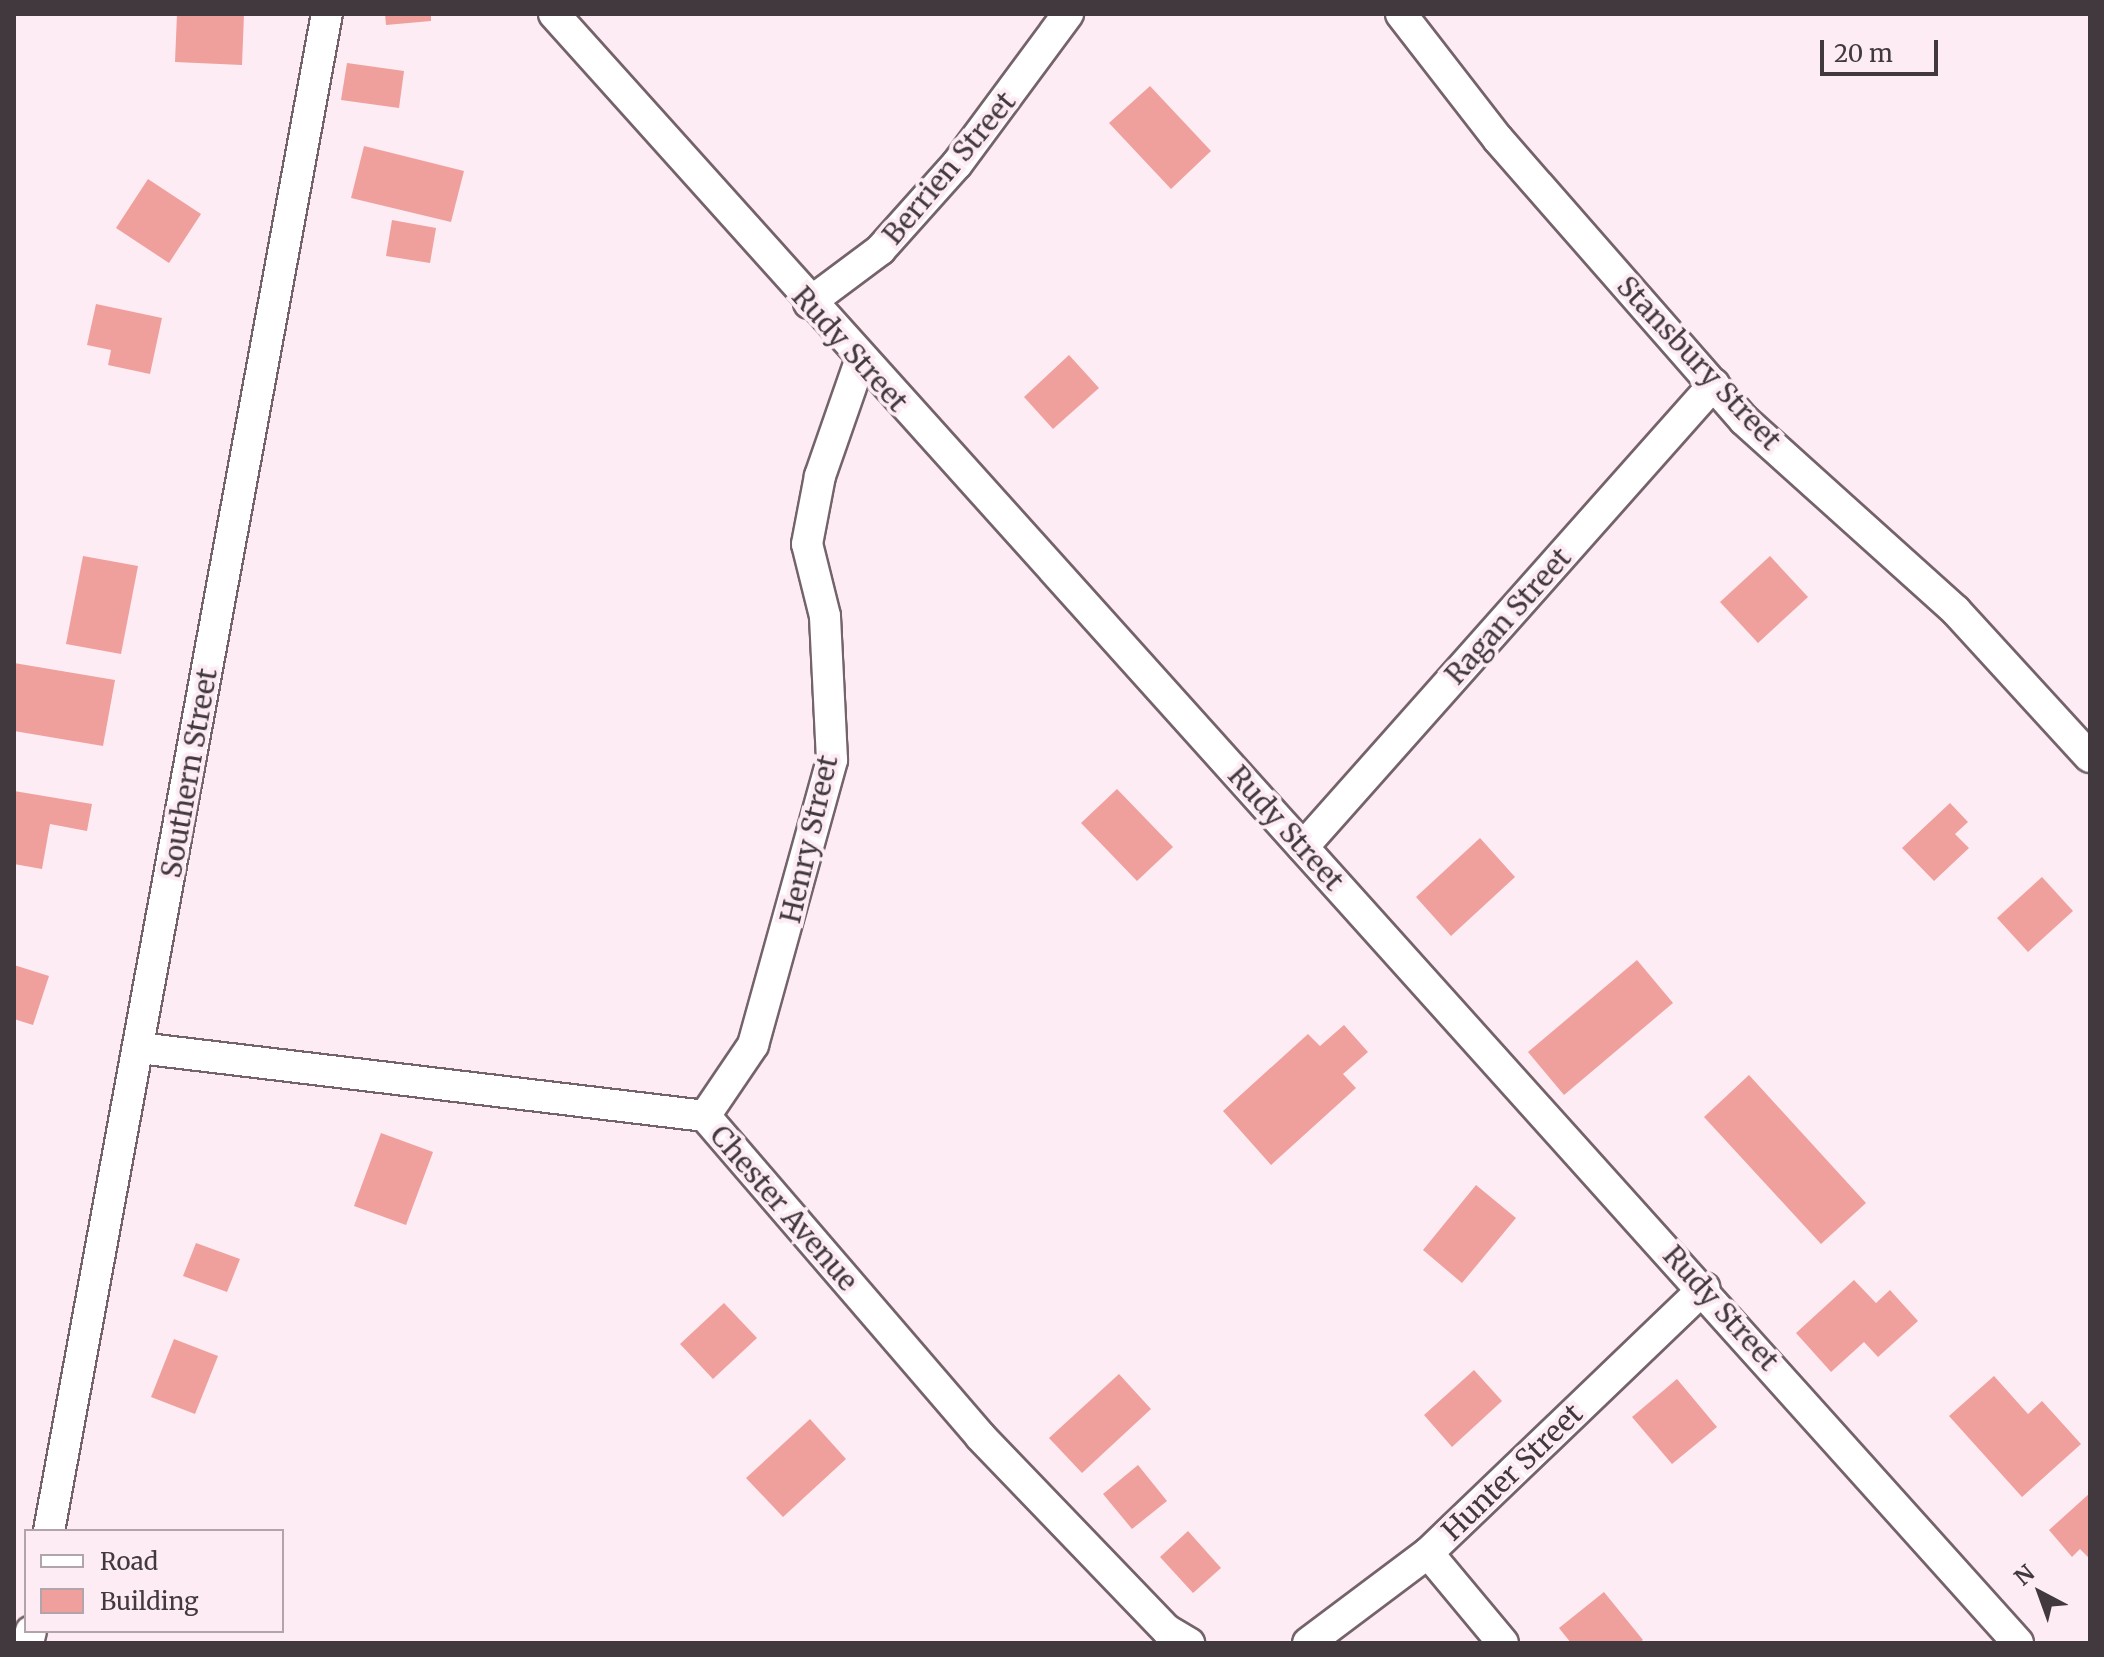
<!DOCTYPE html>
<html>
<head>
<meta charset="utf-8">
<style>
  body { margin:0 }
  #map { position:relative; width:2104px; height:1657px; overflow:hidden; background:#fdecf4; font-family:Merriweather,serif }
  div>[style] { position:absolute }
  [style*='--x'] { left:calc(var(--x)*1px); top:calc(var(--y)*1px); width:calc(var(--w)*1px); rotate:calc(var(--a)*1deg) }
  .building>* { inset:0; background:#efa09c }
  .roads { filter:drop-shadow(2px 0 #75636b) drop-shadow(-2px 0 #75636b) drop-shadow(0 2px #75636b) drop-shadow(0 -2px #75636b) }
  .street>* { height:30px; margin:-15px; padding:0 15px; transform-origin:15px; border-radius:15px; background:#fff }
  span { translate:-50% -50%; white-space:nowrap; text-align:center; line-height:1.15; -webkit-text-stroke:8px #fdecf4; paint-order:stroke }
  .street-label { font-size:28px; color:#41393d }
  .frame { position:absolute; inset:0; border:16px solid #41393d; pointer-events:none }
  .legend { position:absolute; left:24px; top:1529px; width:260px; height:104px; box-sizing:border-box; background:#fdecf4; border:2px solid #b2a4ab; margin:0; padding:10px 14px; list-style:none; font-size:24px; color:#41393d }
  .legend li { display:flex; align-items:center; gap:16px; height:40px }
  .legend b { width:40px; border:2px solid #b2a4ab }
  .north { position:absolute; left:2000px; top:1553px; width:80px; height:80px; -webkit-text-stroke:6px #fdecf4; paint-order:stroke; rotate:319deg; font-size:22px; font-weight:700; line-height:32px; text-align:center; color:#41393d }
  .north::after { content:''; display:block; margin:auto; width:28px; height:36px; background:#41393d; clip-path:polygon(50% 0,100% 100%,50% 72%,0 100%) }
  .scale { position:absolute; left:1820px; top:40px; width:118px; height:36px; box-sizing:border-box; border:4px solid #41393d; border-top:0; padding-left:10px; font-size:24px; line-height:28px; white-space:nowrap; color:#41393d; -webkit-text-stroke:6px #fdecf4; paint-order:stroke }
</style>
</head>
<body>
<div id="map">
  <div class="building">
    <i style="clip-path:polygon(177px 14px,244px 14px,242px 65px,175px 62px)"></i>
    <i style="clip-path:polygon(385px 14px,431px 14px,431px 21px,386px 25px)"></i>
    <i style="clip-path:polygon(347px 63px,404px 71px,399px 108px,341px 100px)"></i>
    <i style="clip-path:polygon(1150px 86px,1211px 151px,1171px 189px,1109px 123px)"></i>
    <i style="clip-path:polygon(364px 146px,464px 171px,451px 222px,351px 198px)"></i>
    <i style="clip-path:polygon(148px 179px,201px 214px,169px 263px,116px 228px)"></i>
    <i style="clip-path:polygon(392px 220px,436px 228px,430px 263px,386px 256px)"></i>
    <i style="clip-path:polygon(96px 304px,162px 318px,150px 374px,108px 365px,111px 350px,87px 345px)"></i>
    <i style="clip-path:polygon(1069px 355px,1099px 388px,1053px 429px,1024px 397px)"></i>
    <i style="clip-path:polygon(83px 556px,138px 566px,121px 654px,66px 644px)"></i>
    <i style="clip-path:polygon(1770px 556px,1808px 597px,1758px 643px,1720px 602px)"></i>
    <i style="clip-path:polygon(14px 663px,115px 680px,103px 746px,14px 731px)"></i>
    <i style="clip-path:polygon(1117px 789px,1173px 847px,1137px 881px,1081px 823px)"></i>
    <i style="clip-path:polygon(14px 791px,92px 804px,87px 831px,50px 824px,42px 869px,14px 864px)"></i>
    <i style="clip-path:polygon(1950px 803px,1968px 822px,1955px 834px,1969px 848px,1934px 881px,1902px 848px)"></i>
    <i style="clip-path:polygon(1480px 838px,1515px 877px,1451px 936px,1416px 897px)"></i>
    <i style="clip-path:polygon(2042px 877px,2073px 911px,2028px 952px,1997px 918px)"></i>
    <i style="clip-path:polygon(1637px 960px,1673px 1003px,1564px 1095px,1528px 1052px)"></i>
    <i style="clip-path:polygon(14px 965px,49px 976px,33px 1025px,14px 1019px)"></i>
    <i style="clip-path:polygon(1344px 1025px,1368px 1052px,1343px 1074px,1356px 1088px,1271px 1165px,1223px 1111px,1308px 1034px,1320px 1046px)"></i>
    <i style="clip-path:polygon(1749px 1075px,1866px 1203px,1821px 1244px,1704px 1117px)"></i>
    <i style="clip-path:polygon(381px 1133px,433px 1152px,406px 1225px,354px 1206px)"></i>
    <i style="clip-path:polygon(1476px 1185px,1516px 1218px,1462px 1283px,1423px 1250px)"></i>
    <i style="clip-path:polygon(196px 1243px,240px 1259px,227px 1292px,183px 1276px)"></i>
    <i style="clip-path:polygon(1854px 1280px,1876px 1303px,1890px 1290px,1918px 1321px,1878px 1357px,1864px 1342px,1831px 1372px,1796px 1333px)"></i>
    <i style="clip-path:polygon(724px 1303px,757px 1338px,713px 1379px,680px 1344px)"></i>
    <i style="clip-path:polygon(174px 1339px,218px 1356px,195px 1414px,151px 1397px)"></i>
    <i style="clip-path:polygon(1474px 1370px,1502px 1401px,1452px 1447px,1424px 1415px)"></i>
    <i style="clip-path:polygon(1119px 1374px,1151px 1409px,1082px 1473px,1049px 1438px)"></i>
    <i style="clip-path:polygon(1994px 1376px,2028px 1414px,2042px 1401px,2081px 1444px,2022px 1497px,1949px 1416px)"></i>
    <i style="clip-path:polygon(1677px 1379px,1717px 1427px,1672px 1464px,1632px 1417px)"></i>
    <i style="clip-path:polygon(810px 1419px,846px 1459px,783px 1517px,746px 1478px)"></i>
    <i style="clip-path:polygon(1138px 1465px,1167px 1501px,1132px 1529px,1103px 1494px)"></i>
    <i style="clip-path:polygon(2090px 1493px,2090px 1559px,2080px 1549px,2072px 1557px,2049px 1530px)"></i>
    <i style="clip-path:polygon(1188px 1531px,1221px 1568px,1193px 1593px,1160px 1557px)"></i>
    <i style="clip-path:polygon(1604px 1592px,1643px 1640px,1639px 1643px,1571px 1643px,1559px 1628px)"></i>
  </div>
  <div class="roads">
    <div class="street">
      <i style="--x:554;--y:14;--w:2190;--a:48.05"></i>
      <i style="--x:1401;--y:14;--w:158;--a:52.2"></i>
      <i style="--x:1498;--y:139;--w:373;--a:48.8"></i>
      <i style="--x:1744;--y:420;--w:285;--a:42"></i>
      <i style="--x:1956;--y:611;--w:198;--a:47.5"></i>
      <i style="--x:809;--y:303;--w:89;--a:-36.7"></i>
      <i style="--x:880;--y:250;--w:115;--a:-48.2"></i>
      <i style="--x:957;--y:164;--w:187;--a:-53.5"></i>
      <i style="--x:1303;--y:847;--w:619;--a:-48.4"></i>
      <i style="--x:139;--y:1048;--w:570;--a:6.85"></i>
      <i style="--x:705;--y:1116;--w:422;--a:49.3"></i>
      <i style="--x:980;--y:1436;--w:269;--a:46.1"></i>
      <i style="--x:1167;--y:1630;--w:26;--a:31"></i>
      <i style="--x:705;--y:1116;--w:86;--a:-55.9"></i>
      <i style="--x:753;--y:1045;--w:296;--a:-74.5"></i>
      <i style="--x:832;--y:760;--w:144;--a:-92.8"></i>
      <i style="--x:825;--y:616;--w:74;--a:-104"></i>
      <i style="--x:807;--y:544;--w:69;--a:-79.2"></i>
      <i style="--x:820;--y:476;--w:122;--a:-70.8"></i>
      <i style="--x:49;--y:1531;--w:1542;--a:-79.62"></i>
      <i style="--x:1428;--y:1553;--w:117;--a:50.2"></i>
      <i style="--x:28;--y:1643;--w:12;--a:-76"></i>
      <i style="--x:1308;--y:1643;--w:150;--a:-36.9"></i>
      <i style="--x:1428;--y:1553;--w:383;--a:-43.8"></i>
    </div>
  </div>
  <div class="street-label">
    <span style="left:949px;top:168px;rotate:-50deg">Berrien Street</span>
    <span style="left:850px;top:349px;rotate:48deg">Rudy Street</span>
    <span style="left:1699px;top:363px;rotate:47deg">Stansbury Street</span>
    <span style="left:1508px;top:616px;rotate:-48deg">Ragan Street</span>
    <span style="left:189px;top:773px;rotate:-80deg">Southern Street</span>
    <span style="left:1286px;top:828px;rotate:48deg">Rudy Street</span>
    <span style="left:809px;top:839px;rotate:-77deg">Henry Street</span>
    <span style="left:784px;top:1208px;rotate:49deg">Chester Avenue</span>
    <span style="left:1721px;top:1308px;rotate:48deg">Rudy Street</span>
    <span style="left:1512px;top:1472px;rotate:-44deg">Hunter Street</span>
  </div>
  <div class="frame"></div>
  <ul class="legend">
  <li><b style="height:10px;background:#fff"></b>Road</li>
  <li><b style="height:22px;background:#efa09c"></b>Building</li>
  </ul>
  <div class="north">N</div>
  <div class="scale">20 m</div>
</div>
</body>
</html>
